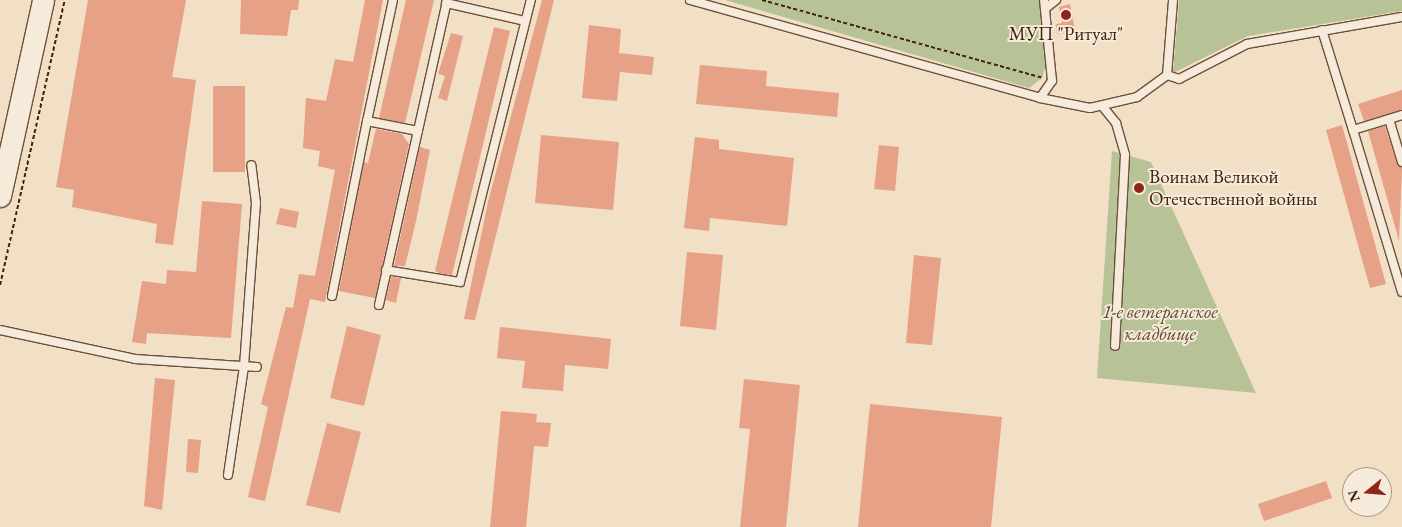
<!DOCTYPE html>
<html>
<head>
<meta charset="utf-8">
<style>
  body { margin:0 }
  #map { position:relative; width:1402px; height:527px; overflow:hidden; background:#f1dfc6; font-family:"EB Garamond",serif }
  div>[style] { position:absolute }
  [style*='--x'] { left:calc(var(--x)*1px); top:calc(var(--y)*1px); width:calc(var(--w)*1px); rotate:calc(var(--a)*1deg) }
  .green>* { inset:0; background:#b8c297 }
  .building>* { inset:0; background:#e6a186 }
  .path>* { height:2px; margin-top:-1px; transform-origin:0; background:repeating-linear-gradient(90deg,#41210c 0 4px,transparent 0 6.5px) }
  .roads { filter:drop-shadow(1px 0 #6d503a) drop-shadow(-1px 0 #6d503a) drop-shadow(0 1px #6d503a) drop-shadow(0 -1px #6d503a) }
  .service>* { height:8px; margin:-4px; padding:0 4px; transform-origin:4px; border-radius:4px; background:#f6eada }
  .secondary>* { height:21px; margin:-10.5px; padding:0 10.5px; transform-origin:10.5px; border-radius:10.5px; background:#f6eada }
  .dots>* { width:14px; height:14px; translate:-50% -50%; box-sizing:border-box; border:2px solid #f6eada; border-radius:50% }
  span { translate:-50% -50%; white-space:nowrap; text-align:center; line-height:1.15; -webkit-text-stroke:4px #f6eada; paint-order:stroke }
  .poi-label { font-size:19px; color:#41210c }
  .left { translate:0 -50%; text-align:left }
  .park-label { font-size:19px; color:#5f492f; font-style:italic }
  .north { position:absolute; left:1342px; top:467px; width:50px; height:50px; box-sizing:border-box; background:#f6eada; border:1px solid #ae9a88; border-radius:50%; rotate:253deg; font-size:14px; font-weight:700; line-height:20px; text-align:center; color:#41210c }
  .north::after { content:''; display:block; margin:auto; width:18px; height:22px; background:#8f2418; clip-path:polygon(50% 0,100% 100%,50% 72%,0 100%) }
</style>
</head>
<body>
<div id="map">
  <div class="green">
    <i style="clip-path:polygon(725px 0,1040px 0,1046px 64px,1042px 78px,1029px 88px)"></i>
    <i style="clip-path:polygon(1179px 0,1402px 0,1402px 11px,1248px 36px,1173px 73px)"></i>
    <i style="clip-path:polygon(1112px 151px,1151px 162px,1256px 393px,1097px 378px)"></i>
  </div>
  <div class="building">
    <i style="clip-path:polygon(88px 0,186px 0,172px 77px,196px 80px,173px 245px,155px 243px,157px 224px,72px 207px,74px 190px,56px 187px)"></i>
    <i style="clip-path:polygon(241px 0,299px 0,298px 10px,291px 10px,287px 36px,240px 34px)"></i>
    <i style="clip-path:polygon(365px 0,383px 0,325px 302px,310px 299px,265px 501px,248px 497px,268px 407px,261px 404px,286px 307px,293px 308px,299px 274px,315px 276px,335px 170px,318px 166px,320px 151px,303px 148px,306px 98px,326px 101px,335px 59px,353px 62px)"></i>
    <i style="clip-path:polygon(406px 0,434px 0,405px 123px,379px 118px)"></i>
    <i style="clip-path:polygon(542px 0,554px 0,475px 320px,464px 319px,488px 202px)"></i>
    <i style="clip-path:polygon(1070px 4px,1075px 31px,1057px 34px,1056px 24px,1062px 23px,1059px 7px)"></i>
    <i style="clip-path:polygon(589px 25px,621px 29px,619px 53px,654px 57px,652px 75px,620px 72px,617px 101px,582px 98px)"></i>
    <i style="clip-path:polygon(494px 27px,510px 31px,452px 275px,439px 273px,435px 271px)"></i>
    <i style="clip-path:polygon(451px 33px,463px 36px,447px 101px,438px 98px,445px 76px,438px 74px)"></i>
    <i style="clip-path:polygon(700px 65px,767px 71px,766px 86px,839px 93px,837px 117px,696px 104px)"></i>
    <i style="clip-path:polygon(213px 86px,245px 86px,245px 172px,213px 172px)"></i>
    <i style="clip-path:polygon(1402px 90px,1402px 110px,1364px 121px,1358px 104px)"></i>
    <i style="clip-path:polygon(1342px 125px,1386px 284px,1370px 288px,1326px 130px)"></i>
    <i style="clip-path:polygon(1385px 126px,1397px 164px,1402px 168px,1399px 241px,1368px 131px)"></i>
    <i style="clip-path:polygon(376px 129px,402px 134px,409px 144px,375px 298px,339px 291px,364px 162px,368px 163px)"></i>
    <i style="clip-path:polygon(541px 135px,619px 142px,613px 210px,535px 203px)"></i>
    <i style="clip-path:polygon(695px 137px,719px 140px,719px 149px,794px 158px,787px 226px,710px 218px,709px 231px,684px 228px)"></i>
    <i style="clip-path:polygon(879px 145px,899px 147px,895px 191px,874px 189px)"></i>
    <i style="clip-path:polygon(420px 147px,430px 150px,416px 221px,405px 266px,394px 266px)"></i>
    <i style="clip-path:polygon(202px 201px,242px 204px,231px 338px,147px 333px,146px 344px,132px 342px,142px 281px,166px 284px,167px 270px,196px 272px)"></i>
    <i style="clip-path:polygon(280px 208px,299px 212px,296px 228px,276px 224px)"></i>
    <i style="clip-path:polygon(687px 252px,723px 255px,716px 330px,680px 326px)"></i>
    <i style="clip-path:polygon(914px 255px,941px 258px,932px 345px,906px 343px)"></i>
    <i style="clip-path:polygon(391px 277px,401px 278px,396px 303px,386px 300px)"></i>
    <i style="clip-path:polygon(347px 326px,381px 335px,364px 406px,330px 398px)"></i>
    <i style="clip-path:polygon(500px 327px,611px 339px,608px 369px,565px 365px,563px 391px,522px 388px,525px 361px,497px 358px)"></i>
    <i style="clip-path:polygon(155px 378px,175px 380px,162px 510px,144px 506px)"></i>
    <i style="clip-path:polygon(744px 379px,800px 385px,786px 527px,740px 527px,750px 429px,739px 428px)"></i>
    <i style="clip-path:polygon(870px 404px,1002px 417px,991px 527px,858px 527px)"></i>
    <i style="clip-path:polygon(501px 411px,537px 414px,536px 422px,551px 423px,548px 447px,534px 446px,526px 527px,490px 527px)"></i>
    <i style="clip-path:polygon(327px 423px,361px 432px,340px 513px,306px 505px)"></i>
    <i style="clip-path:polygon(188px 439px,201px 440px,198px 473px,186px 472px)"></i>
    <i style="clip-path:polygon(1326px 481px,1332px 498px,1264px 521px,1258px 504px)"></i>
  </div>
  <div class="path">
    <i style="--x:762;--y:0;--w:292;--a:15.5"></i>
    <i style="--x:0;--y:285;--w:292;--a:-77.2"></i>
  </div>
  <div class="roads">
    <div class="service">
      <i style="--x:393;--y:0;--w:124;--a:102.1"></i>
      <i style="--x:367;--y:121;--w:52;--a:11.1"></i>
      <i style="--x:690;--y:0;--w:363;--a:15.6"></i>
      <i style="--x:1040;--y:98;--w:51;--a:11.3"></i>
      <i style="--x:1090;--y:108;--w:48;--a:-13.2"></i>
      <i style="--x:1137;--y:97;--w:37;--a:-36"></i>
      <i style="--x:1167;--y:75;--w:13;--a:18"></i>
      <i style="--x:1179;--y:79;--w:76;--a:-27.2"></i>
      <i style="--x:1247;--y:44;--w:157;--a:-9.9"></i>
      <i style="--x:446;--y:3;--w:81;--a:12.8"></i>
      <i style="--x:1046;--y:8;--w:13;--a:-39"></i>
      <i style="--x:1322;--y:30;--w:105;--a:72.8"></i>
      <i style="--x:1353;--y:130;--w:51;--a:-17"></i>
      <i style="--x:1167;--y:75;--w:75;--a:-85.4"></i>
      <i style="--x:1040;--y:98;--w:21;--a:-55"></i>
      <i style="--x:1052;--y:81;--w:81;--a:-95.6"></i>
      <i style="--x:1103;--y:107;--w:21;--a:51"></i>
      <i style="--x:1116;--y:123;--w:33;--a:74"></i>
      <i style="--x:1125;--y:155;--w:191;--a:93"></i>
      <i style="--x:1389;--y:119;--w:45;--a:73.2"></i>
      <i style="--x:1353;--y:130;--w:169;--a:73.2"></i>
      <i style="--x:386;--y:270;--w:75;--a:9.2"></i>
      <i style="--x:460;--y:282;--w:291;--a:-75.9"></i>
      <i style="--x:332;--y:296;--w:178;--a:-78.7"></i>
      <i style="--x:379;--y:305;--w:312;--a:-77.4"></i>
      <i style="--x:0;--y:330;--w:138;--a:12.1"></i>
      <i style="--x:135;--y:359;--w:122;--a:3.8"></i>
      <i style="--x:228;--y:475;--w:110;--a:-81.6"></i>
      <i style="--x:244;--y:366;--w:163;--a:-85.8"></i>
      <i style="--x:256;--y:203;--w:38;--a:-97"></i>
    </div>
    <div class="secondary">
      <i style="--x:0;--y:196;--w:201;--a:-77.6"></i>
    </div>
  </div>
  <div class="dots">
    <i style="left:1066px;top:15px;background:#8f2418"></i>
    <i style="left:1139px;top:188px;background:#8f2418"></i>
  </div>
  <div class="poi-label">
    <span style="left:1066px;top:34px">МУП "Ритуал"</span>
    <span class="left" style="left:1149px;top:188px">Воинам Великой<br>Отечественной войны</span>
  </div>
  <div class="park-label">
    <span style="left:1160px;top:323px">1-е ветеранское<br>кладбище</span>
  </div>
  <div class="north">N</div>
</div>
</body>
</html>
